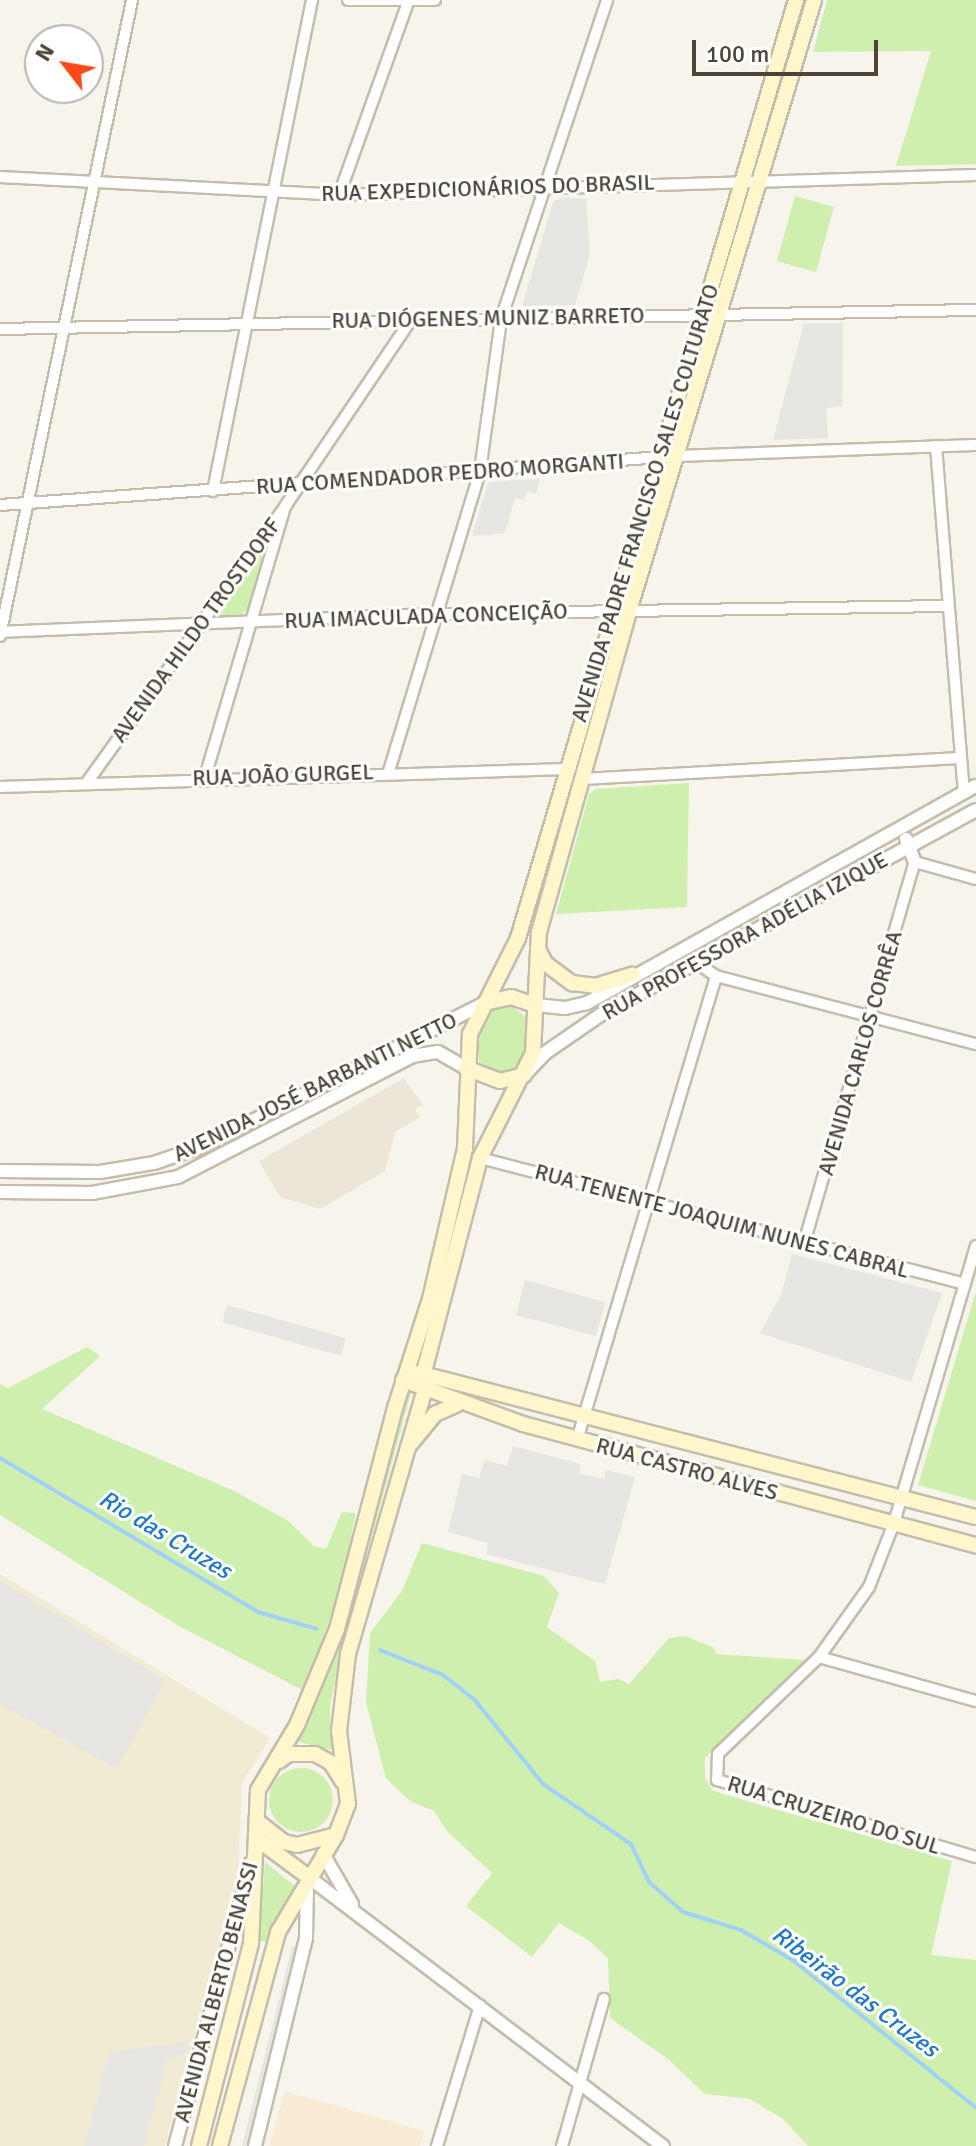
<!DOCTYPE html>
<html>
<head>
<meta charset="utf-8">
<style>
  body { margin:0 }
  #map { position:relative; width:976px; height:2146px; overflow:hidden; background:#f7f4eb; font-family:Signika,sans-serif }
  div>[style] { position:absolute }
  [style*='--x'] { left:calc(var(--x)*1px); top:calc(var(--y)*1px); width:calc(var(--w)*1px); rotate:calc(var(--a)*1deg) }
  .residential>* { inset:0; background:#ebe6d8 }
  .commercial>* { inset:0; background:#faecd4 }
  .education>* { inset:0; background:#f1ebd3 }
  .green>* { inset:0; background:#cfefaf }
  .round { border-radius:50% }
  .parking>* { inset:0; background:#e8e6e2 }
  .stream>* { height:4px; margin:-2px; padding:0 2px; transform-origin:2px; border-radius:2px; background:#a1d0f9 }
  .roads { filter:drop-shadow(2px 0 #c4bdac) drop-shadow(-2px 0 #c4bdac) drop-shadow(0 2px #c4bdac) drop-shadow(0 -2px #c4bdac) }
  .minor>* { height:10px; margin:-5px; padding:0 5px; transform-origin:5px; border-radius:5px; background:#fff }
  .tertiary>* { height:12px; margin:-6px; padding:0 6px; transform-origin:6px; border-radius:6px; background:#fff }
  .secondary>* { height:14px; margin:-7px; padding:0 7px; transform-origin:7px; border-radius:7px; background:#fff6cc }
  span { translate:-50% -50%; white-space:nowrap; text-align:center; line-height:1.15; -webkit-text-stroke:6px #fff; paint-order:stroke }
  .street-label { font-size:22px; color:#4c4537 }
  .water-label { font-size:24px; color:#2178c7; font-style:italic }
  .north { position:absolute; left:24px; top:24px; width:80px; height:80px; box-sizing:border-box; background:#fff; border:2px solid #b7b5af; border-radius:50%; rotate:301deg; font-size:22px; font-weight:700; line-height:32px; text-align:center; color:#4c4537 }
  .north::after { content:''; display:block; margin:auto; width:28px; height:36px; background:#ff4919; clip-path:polygon(50% 0,100% 100%,50% 72%,0 100%) }
  .scale { position:absolute; left:692px; top:40px; width:186px; height:36px; box-sizing:border-box; border:4px solid #4c4537; border-top:0; padding-left:10px; font-size:24px; line-height:28px; white-space:nowrap; color:#4c4537; -webkit-text-stroke:6px #fff; paint-order:stroke }
</style>
</head>
<body>
<div id="map">
  <div class="residential">
    <i style="clip-path:polygon(404px 1078px,423px 1105px,415px 1109px,420px 1117px,395px 1132px,385px 1171px,320px 1209px,280px 1197px,259px 1161px)"></i>
  </div>
  <div class="commercial">
    <i style="clip-path:polygon(285px 2091px,424px 2131px,420px 2146px,269px 2146px)"></i>
  </div>
  <div class="education">
    <i style="clip-path:polygon(0 1574px,270px 1738px,242px 1783px,238px 1878px,165px 2146px,0 2146px)"></i>
  </div>
  <div class="green">
    <i style="clip-path:polygon(827px 0,976px 0,976px 164px,896px 166px,931px 51px,813px 52px)"></i>
    <i style="clip-path:polygon(795px 196px,834px 207px,816px 272px,777px 261px)"></i>
    <i style="clip-path:polygon(258px 553px,265px 558px,248px 609px,240px 616px,218px 616px,217px 609px)"></i>
    <i style="clip-path:polygon(689px 783px,687px 907px,556px 914px,589px 794px,596px 789px)"></i>
    <i style="clip-path:polygon(508px 1004px,532px 1021px,520px 1068px,507px 1076px,481px 1068px,475px 1045px,489px 1008px)"></i>
    <i style="clip-path:polygon(976px 1291px,976px 1501px,918px 1485px)"></i>
    <i style="clip-path:polygon(87px 1347px,100px 1356px,42px 1409px,232px 1490px,287px 1520px,314px 1546px,326px 1549px,342px 1512px,356px 1513px,340px 1590px,304px 1691px,179px 1626px,0 1515px,0 1384px,8px 1388px)"></i>
    <i style="clip-path:polygon(406px 1392px,411px 1393px,342px 1646px,330px 1706px,332px 1750px,295px 1741px,337px 1645px)"></i>
    <i style="clip-path:polygon(422px 1543px,544px 1576px,559px 1593px,547px 1627px,595px 1661px,600px 1682px,619px 1679px,629px 1684px,669px 1638px,686px 1636px,714px 1648px,716px 1654px,805px 1660px,705px 1758px,705px 1778px,713px 1791px,952px 1861px,931px 1955px,976px 1960px,976px 2146px,808px 2146px,783px 2119px,750px 2099px,705px 2094px,668px 2059px,610px 2018px,608px 1958px,588px 1940px,559px 1923px,532px 1957px,466px 1906px,492px 1873px,447px 1831px,434px 1811px,410px 1801px,386px 1778px,366px 1703px,370px 1633px,402px 1591px)"></i>
    <i class="round" style="left:269px;top:1768px;width:64px;height:64px"></i>
    <i style="clip-path:polygon(265px 1862px,296px 1887px,268px 1942px,259px 1941px)"></i>
  </div>
  <div class="parking">
    <i style="clip-path:polygon(563px 197px,586px 199px,590px 254px,575px 305px,522px 306px,553px 202px)"></i>
    <i style="clip-path:polygon(804px 323px,843px 323px,842px 406px,826px 408px,828px 438px,773px 440px)"></i>
    <i style="clip-path:polygon(540px 479px,536px 494px,527px 491px,524px 500px,515px 498px,505px 533px,472px 536px,488px 482px)"></i>
    <i style="clip-path:polygon(792px 1254px,942px 1293px,911px 1382px,760px 1333px,781px 1295px)"></i>
    <i style="clip-path:polygon(525px 1280px,605px 1302px,596px 1336px,516px 1315px)"></i>
    <i style="clip-path:polygon(227px 1305px,346px 1338px,341px 1356px,222px 1322px)"></i>
    <i style="clip-path:polygon(513px 1446px,581px 1464px,579px 1474px,604px 1479px,606px 1470px,635px 1477px,605px 1584px,486px 1554px,488px 1543px,448px 1532px,462px 1474px,479px 1478px,484px 1460px,507px 1466px)"></i>
    <i style="clip-path:polygon(0 1581px,165px 1680px,117px 1769px,0 1704px)"></i>
    <i style="clip-path:polygon(302px 1942px,251px 2146px,242px 2146px,292px 1947px)"></i>
    <i style="clip-path:polygon(189px 2041px,185px 2053px,167px 2061px,144px 2146px,84px 2146px,109px 2053px)"></i>
  </div>
  <div class="stream">
    <i style="--x:0;--y:1458;--w:300;--a:30.8"></i>
    <i style="--x:258;--y:1612;--w:61;--a:16.1"></i>
    <i style="--x:380;--y:1650;--w:68;--a:21.6"></i>
    <i style="--x:443;--y:1675;--w:39;--a:38"></i>
    <i style="--x:474;--y:1699;--w:109;--a:50.9"></i>
    <i style="--x:543;--y:1784;--w:107;--a:34.3"></i>
    <i style="--x:631;--y:1844;--w:42;--a:64.7"></i>
    <i style="--x:649;--y:1882;--w:45;--a:41.4"></i>
    <i style="--x:683;--y:1912;--w:61;--a:17.2"></i>
    <i style="--x:741;--y:1930;--w:61;--a:30.3"></i>
    <i style="--x:794;--y:1961;--w:234;--a:38.9"></i>
  </div>
  <div class="roads">
    <div class="minor">
      <i style="--x:348;--y:0;--w:87;--a:0"></i>
      <i style="--x:0;--y:177;--w:339;--a:3"></i>
      <i style="--x:339;--y:195;--w:637;--a:-1.8"></i>
      <i style="--x:339;--y:195;--w:207;--a:-70.3"></i>
      <i style="--x:0;--y:329;--w:976;--a:-1.12"></i>
      <i style="--x:936;--y:446;--w:348;--a:85.4"></i>
      <i style="--x:213;--y:491;--w:501;--a:-78.6"></i>
      <i style="--x:0;--y:505;--w:678;--a:-4.15"></i>
      <i style="--x:676;--y:456;--w:300;--a:-2.1"></i>
      <i style="--x:0;--y:632;--w:436;--a:-2.4"></i>
      <i style="--x:436;--y:614;--w:512;--a:-0.9"></i>
      <i style="--x:0;--y:636;--w:650;--a:-78.27"></i>
      <i style="--x:389;--y:771;--w:313;--a:-73.1"></i>
      <i style="--x:480;--y:471;--w:153;--a:-82.1"></i>
      <i style="--x:501;--y:319;--w:336;--a:-71.6"></i>
      <i style="--x:205;--y:777;--w:277;--a:-73.5"></i>
      <i style="--x:582;--y:779;--w:378;--a:-3.2"></i>
      <i style="--x:88;--y:781;--w:340;--a:-54.3"></i>
      <i style="--x:286;--y:505;--w:223;--a:-56"></i>
      <i style="--x:0;--y:787;--w:566;--a:-1.82"></i>
      <i style="--x:693;--y:960;--w:28;--a:35"></i>
      <i style="--x:716;--y:976;--w:269;--a:14.7"></i>
      <i style="--x:480;--y:1158;--w:501;--a:14.56"></i>
      <i style="--x:804;--y:1243;--w:397;--a:-73.8"></i>
      <i style="--x:915;--y:862;--w:63;--a:15.6"></i>
      <i style="--x:976;--y:1246;--w:289;--a:106.5"></i>
      <i style="--x:894;--y:1523;--w:69;--a:111.3"></i>
      <i style="--x:869;--y:1587;--w:86;--a:125.5"></i>
      <i style="--x:819;--y:1657;--w:140;--a:136.2"></i>
      <i style="--x:718;--y:1754;--w:26;--a:92"></i>
      <i style="--x:717;--y:1780;--w:270;--a:16.6"></i>
      <i style="--x:577;--y:1440;--w:484;--a:-73.3"></i>
      <i style="--x:819;--y:1657;--w:163;--a:15.7"></i>
      <i style="--x:437;--y:2146;--w:147;--a:-73"></i>
      <i style="--x:562;--y:2146;--w:153;--a:-74.1"></i>
    </div>
    <div class="tertiary">
      <i style="--x:906;--y:839;--w:25;--a:69"></i>
      <i style="--x:536;--y:1005;--w:29;--a:6"></i>
      <i style="--x:565;--y:1008;--w:23;--a:-13"></i>
      <i style="--x:587;--y:1003;--w:445;--a:-29.2"></i>
      <i style="--x:526;--y:1073;--w:28;--a:-46"></i>
      <i style="--x:545;--y:1053;--w:67;--a:-34.6"></i>
      <i style="--x:600;--y:1015;--w:428;--a:-28.6"></i>
      <i style="--x:0;--y:1171;--w:100;--a:0.6"></i>
      <i style="--x:100;--y:1172;--w:55;--a:-9.5"></i>
      <i style="--x:154;--y:1163;--w:50;--a:-18.8"></i>
      <i style="--x:201;--y:1147;--w:318;--a:-26.9"></i>
      <i style="--x:0;--y:1192;--w:92;--a:0.6"></i>
      <i style="--x:92;--y:1193;--w:87;--a:-10.5"></i>
      <i style="--x:178;--y:1177;--w:263;--a:-27.3"></i>
      <i style="--x:412;--y:1056;--w:26;--a:-9"></i>
      <i style="--x:438;--y:1052;--w:32;--a:30"></i>
      <i style="--x:323;--y:1854;--w:58;--a:59.9"></i>
      <i style="--x:307;--y:1876;--w:447;--a:37.2"></i>
      <i style="--x:175;--y:2146;--w:293;--a:-75"></i>
      <i style="--x:255;--y:2146;--w:213;--a:-76.2"></i>
      <i style="--x:306;--y:1939;--w:59;--a:-89"></i>
    </div>
    <div class="secondary">
      <i style="--x:538;--y:949;--w:16;--a:63"></i>
      <i style="--x:545;--y:963;--w:34;--a:37"></i>
      <i style="--x:572;--y:983;--w:23;--a:7"></i>
      <i style="--x:595;--y:986;--w:39;--a:-17"></i>
      <i style="--x:485;--y:1003;--w:27;--a:-13"></i>
      <i style="--x:511;--y:997;--w:26;--a:18"></i>
      <i style="--x:466;--y:1068;--w:36;--a:21"></i>
      <i style="--x:500;--y:1081;--w:25;--a:-14"></i>
      <i style="--x:419;--y:1373;--w:575;--a:14.5"></i>
      <i style="--x:403;--y:1380;--w:128;--a:20.1"></i>
      <i style="--x:523;--y:1424;--w:469;--a:15"></i>
      <i style="--x:408;--y:1447;--w:43;--a:-50.7"></i>
      <i style="--x:435;--y:1414;--w:24;--a:-24"></i>
      <i style="--x:279;--y:1761;--w:12;--a:-35"></i>
      <i style="--x:289;--y:1754;--w:26;--a:0"></i>
      <i style="--x:315;--y:1754;--w:18;--a:29"></i>
      <i style="--x:331;--y:1763;--w:22;--a:58"></i>
      <i style="--x:257;--y:1821;--w:34;--a:38"></i>
      <i style="--x:284;--y:1842;--w:13;--a:13"></i>
      <i style="--x:297;--y:1845;--w:40;--a:-14.4"></i>
      <i style="--x:257;--y:1839;--w:62;--a:36.5"></i>
      <i style="--x:199;--y:2146;--w:209;--a:-75.6"></i>
      <i style="--x:251;--y:1944;--w:154;--a:-87.4"></i>
      <i style="--x:258;--y:1790;--w:76;--a:-59"></i>
      <i style="--x:297;--y:1725;--w:104;--a:-67.4"></i>
      <i style="--x:337;--y:1629;--w:228;--a:-75.3"></i>
      <i style="--x:395;--y:1408;--w:114;--a:-72.2"></i>
      <i style="--x:430;--y:1299;--w:155;--a:-76.9"></i>
      <i style="--x:465;--y:1148;--w:114;--a:-87.5"></i>
      <i style="--x:470;--y:1034;--w:107;--a:-63.4"></i>
      <i style="--x:518;--y:938;--w:978;--a:-73.49"></i>
      <i style="--x:220;--y:2146;--w:222;--a:-74.8"></i>
      <i style="--x:278;--y:1932;--w:113;--a:-59.1"></i>
      <i style="--x:336;--y:1835;--w:33;--a:-69"></i>
      <i style="--x:348;--y:1804;--w:74;--a:-97"></i>
      <i style="--x:339;--y:1731;--w:78;--a:-83.3"></i>
      <i style="--x:348;--y:1654;--w:276;--a:-73.8"></i>
      <i style="--x:425;--y:1389;--w:21;--a:-90"></i>
      <i style="--x:425;--y:1368;--w:217;--a:-75.3"></i>
      <i style="--x:480;--y:1158;--w:118;--a:-63.2"></i>
      <i style="--x:533;--y:1053;--w:121;--a:-87.2"></i>
      <i style="--x:539;--y:932;--w:333;--a:-74.3"></i>
      <i style="--x:629;--y:611;--w:638;--a:-73.15"></i>
    </div>
  </div>
  <div class="street-label">
    <span style="left:488px;top:188px;rotate:-2deg">RUA EXPEDICIONÁRIOS DO BRASIL</span>
    <span style="left:488px;top:318px;rotate:-1deg">RUA DIÓGENES MUNIZ BARRETO</span>
    <span style="left:440px;top:474px;rotate:-4deg">RUA COMENDADOR PEDRO MORGANTI</span>
    <span style="left:645px;top:503px;rotate:-73deg">AVENIDA PADRE FRANCISCO SALES COLTURATO</span>
    <span style="left:426px;top:616px;rotate:-2deg">RUA IMACULADA CONCEIÇÃO</span>
    <span style="left:196px;top:630px;rotate:-54deg">AVENIDA HILDO TROSTDORF</span>
    <span style="left:283px;top:775px;rotate:-2deg">RUA JOÃO GURGEL</span>
    <span style="left:745px;top:936px;rotate:-29deg">RUA PROFESSORA ADÉLIA IZIQUE</span>
    <span style="left:860px;top:1053px;rotate:-74deg">AVENIDA CARLOS CORRÊA</span>
    <span style="left:315px;top:1087px;rotate:-26deg">AVENIDA JOSÉ BARBANTI NETTO</span>
    <span style="left:722px;top:1221px;rotate:15deg">RUA TENENTE JOAQUIM NUNES CABRAL</span>
    <span style="left:687px;top:1469px;rotate:15deg">RUA CASTRO ALVES</span>
    <span style="left:834px;top:1815px;rotate:17deg">RUA CRUZEIRO DO SUL</span>
    <span style="left:216px;top:1992px;rotate:-75deg">AVENIDA ALBERTO BENASSI</span>
  </div>
  <div class="water-label">
    <span style="left:165px;top:1535px;rotate:31deg">Rio das Cruzes</span>
    <span style="left:855px;top:1992px;rotate:37deg">Ribeirão das Cruzes</span>
  </div>
  <div class="north">N</div>
  <div class="scale">100 m</div>
</div>
</body>
</html>
